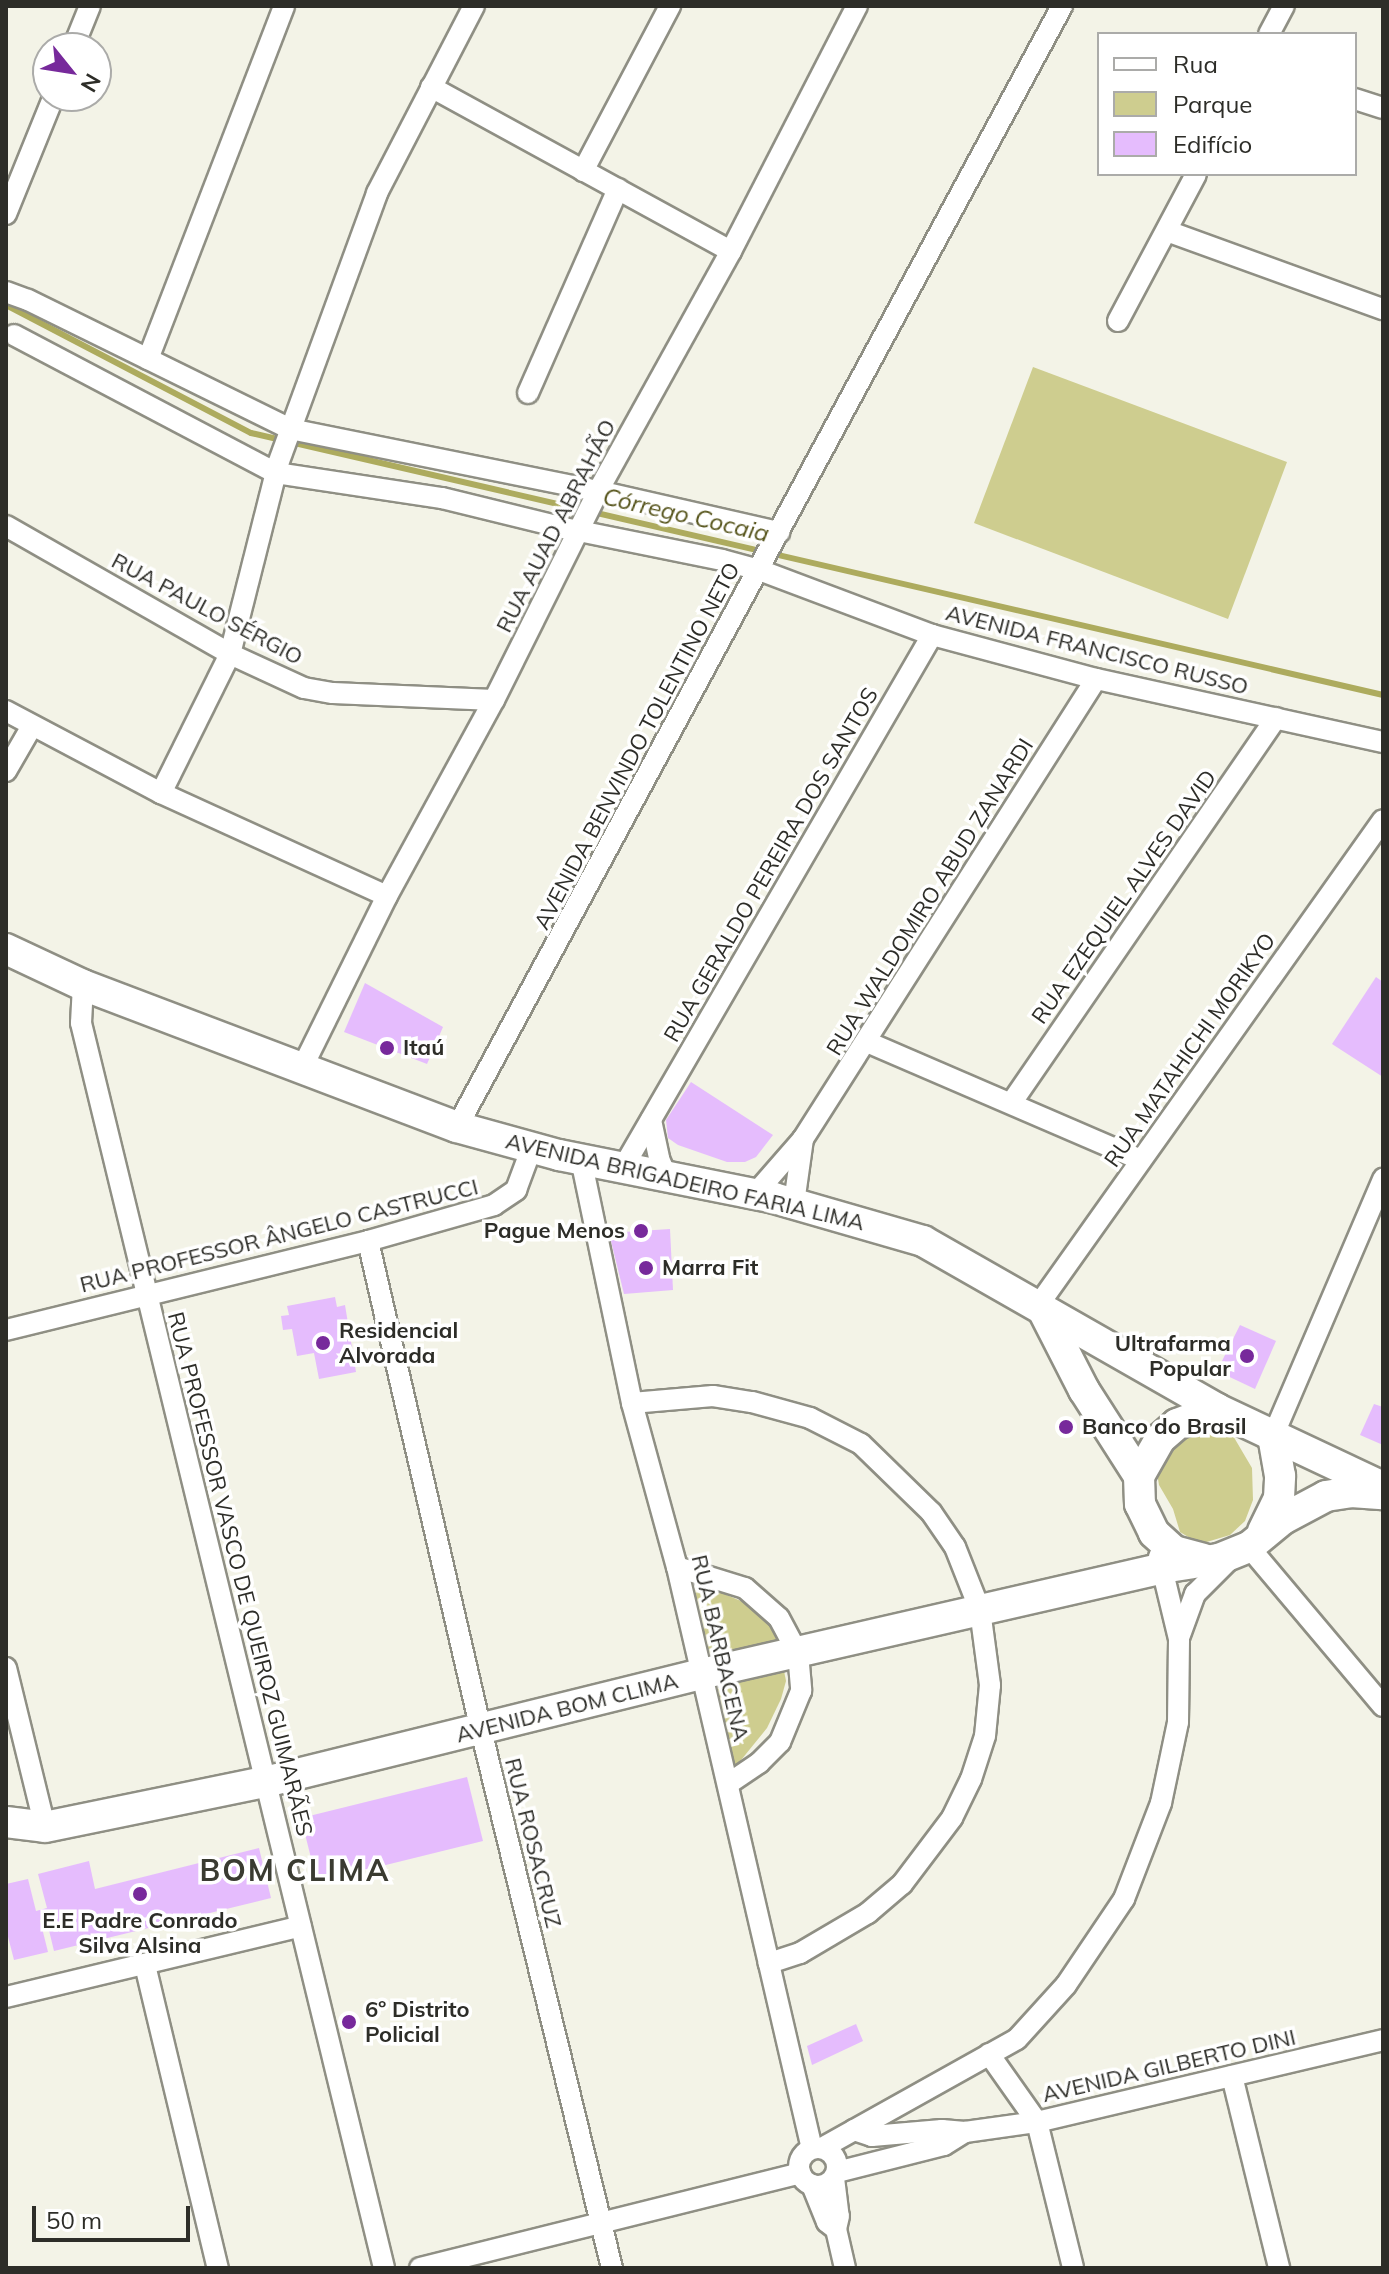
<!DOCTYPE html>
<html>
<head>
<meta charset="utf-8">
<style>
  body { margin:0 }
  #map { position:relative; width:1389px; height:2274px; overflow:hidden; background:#f3f3e7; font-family:Mulish,sans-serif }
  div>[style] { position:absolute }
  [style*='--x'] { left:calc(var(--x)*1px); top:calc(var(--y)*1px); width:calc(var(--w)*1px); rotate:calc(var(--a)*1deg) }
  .green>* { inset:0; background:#cecd8f }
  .stream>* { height:6px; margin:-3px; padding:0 3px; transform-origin:3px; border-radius:3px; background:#adab5e }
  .building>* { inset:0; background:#e5bcfd }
  .roads { filter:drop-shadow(2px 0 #8f8f84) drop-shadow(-2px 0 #8f8f84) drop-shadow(0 2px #8f8f84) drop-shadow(0 -2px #8f8f84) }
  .street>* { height:20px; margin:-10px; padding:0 10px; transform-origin:10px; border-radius:10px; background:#fff }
  .street>.ring { margin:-10px; padding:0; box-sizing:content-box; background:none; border:20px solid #fff; border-radius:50% }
  .secondary>* { height:30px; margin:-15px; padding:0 15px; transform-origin:15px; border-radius:15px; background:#fff }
  .dots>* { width:22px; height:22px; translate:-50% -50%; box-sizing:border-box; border:4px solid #fff; border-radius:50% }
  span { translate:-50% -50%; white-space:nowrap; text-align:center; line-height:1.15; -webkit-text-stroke:7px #fff; paint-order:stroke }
  .street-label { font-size:22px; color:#2d2d28 }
  .poi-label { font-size:22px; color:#2d2d28; font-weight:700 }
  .left { translate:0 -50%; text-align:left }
  .right { translate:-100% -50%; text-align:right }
  .water-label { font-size:24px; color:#56541b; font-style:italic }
  .district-label { font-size:30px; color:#3a3b31; font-weight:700; letter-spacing:2px }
  .frame { position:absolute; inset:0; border:8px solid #2d2d28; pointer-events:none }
  .legend { position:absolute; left:1097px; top:32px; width:260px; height:144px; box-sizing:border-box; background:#fff; border:2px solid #ababa9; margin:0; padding:10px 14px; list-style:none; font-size:24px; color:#2d2d28 }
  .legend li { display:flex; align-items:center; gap:16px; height:40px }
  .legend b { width:40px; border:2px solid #ababa9 }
  .north { position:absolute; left:32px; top:32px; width:80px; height:80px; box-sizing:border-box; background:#fff; border:2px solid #ababa9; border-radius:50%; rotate:120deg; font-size:22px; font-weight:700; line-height:32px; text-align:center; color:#2d2d28 }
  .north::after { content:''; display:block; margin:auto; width:28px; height:36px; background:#77299b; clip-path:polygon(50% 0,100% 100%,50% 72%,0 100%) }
  .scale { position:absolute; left:32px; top:2206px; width:158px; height:36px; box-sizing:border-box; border:4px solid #2d2d28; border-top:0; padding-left:10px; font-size:24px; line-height:28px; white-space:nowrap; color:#2d2d28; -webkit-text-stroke:6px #fff; paint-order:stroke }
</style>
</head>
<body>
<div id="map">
  <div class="green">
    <i style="clip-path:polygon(1033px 367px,1287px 462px,1228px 619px,974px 523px)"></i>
    <i style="clip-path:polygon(1213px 1426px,1232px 1434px,1252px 1468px,1253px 1500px,1245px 1521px,1230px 1535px,1200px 1544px,1180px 1532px,1173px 1509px,1159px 1485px,1155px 1461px,1176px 1437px)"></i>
    <i style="clip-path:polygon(693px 1590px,722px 1593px,748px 1604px,764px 1616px,778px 1640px,786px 1681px,781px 1699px,767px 1728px,733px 1770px)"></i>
  </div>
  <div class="stream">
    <i style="--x:6;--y:305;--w:276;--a:27.6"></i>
    <i style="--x:251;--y:433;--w:1162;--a:13.03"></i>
  </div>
  <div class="building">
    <i style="clip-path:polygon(1376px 977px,1383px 982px,1383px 1077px,1332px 1044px)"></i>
    <i style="clip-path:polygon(365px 983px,443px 1027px,427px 1064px,344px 1032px)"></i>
    <i style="clip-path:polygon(691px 1082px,773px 1135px,756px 1157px,745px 1162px,727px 1162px,678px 1145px,668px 1138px,666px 1120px)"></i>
    <i style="clip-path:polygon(670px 1229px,673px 1290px,624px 1294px,609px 1233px)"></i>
    <i style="clip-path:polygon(335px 1297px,337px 1307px,345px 1305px,356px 1372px,319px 1379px,314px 1353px,297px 1356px,292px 1329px,283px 1330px,281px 1316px,289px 1315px,287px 1306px)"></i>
    <i style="clip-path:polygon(1240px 1325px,1276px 1341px,1255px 1389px,1217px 1371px)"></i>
    <i style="clip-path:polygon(1374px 1404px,1383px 1407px,1383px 1445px,1360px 1435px)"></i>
    <i style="clip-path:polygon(467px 1777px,483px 1841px,317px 1882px,301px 1818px)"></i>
    <i style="clip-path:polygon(259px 1848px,271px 1898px,54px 1951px,46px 1918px,40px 1920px,48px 1952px,14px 1960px,6px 1929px,6px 1884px,28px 1879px,36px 1911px,47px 1908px,38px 1874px,89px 1861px,95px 1889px)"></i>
    <i style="clip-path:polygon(856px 2024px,863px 2041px,812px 2065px,807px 2046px)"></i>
  </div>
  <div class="roads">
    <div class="street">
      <i style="--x:1269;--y:34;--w:32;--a:-62"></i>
      <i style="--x:73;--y:48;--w:45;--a:-68"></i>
      <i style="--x:431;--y:87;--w:342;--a:28.7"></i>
      <i style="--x:1355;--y:99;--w:29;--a:18"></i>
      <i style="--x:583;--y:171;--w:187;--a:-62.2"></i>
      <i style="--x:6;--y:214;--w:127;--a:-67.9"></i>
      <i style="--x:1167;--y:231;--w:230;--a:19.9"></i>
      <i style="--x:6;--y:292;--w:23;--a:20"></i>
      <i style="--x:28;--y:300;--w:292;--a:26.2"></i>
      <i style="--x:290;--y:429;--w:314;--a:11.4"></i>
      <i style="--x:598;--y:491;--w:186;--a:12.8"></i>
      <i style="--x:1118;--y:321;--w:166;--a:-62"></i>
      <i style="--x:14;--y:335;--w:296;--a:27.8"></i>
      <i style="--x:276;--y:473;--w:168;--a:8.6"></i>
      <i style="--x:442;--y:498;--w:126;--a:13.8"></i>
      <i style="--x:564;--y:528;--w:161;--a:11.4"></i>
      <i style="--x:722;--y:560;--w:38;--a:15"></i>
      <i style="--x:759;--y:570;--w:185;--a:20.6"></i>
      <i style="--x:932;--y:635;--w:170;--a:15"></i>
      <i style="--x:1096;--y:679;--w:294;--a:12.4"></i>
      <i style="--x:148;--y:359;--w:378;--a:-68.9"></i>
      <i style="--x:528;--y:393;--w:223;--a:-66.2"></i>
      <i style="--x:6;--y:526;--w:258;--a:29.7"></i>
      <i style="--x:230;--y:654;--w:81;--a:24.7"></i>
      <i style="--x:304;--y:688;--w:29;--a:10"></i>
      <i style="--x:333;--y:693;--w:161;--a:2.5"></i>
      <i style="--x:6;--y:711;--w:175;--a:27.9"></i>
      <i style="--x:161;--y:793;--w:248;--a:24.5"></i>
      <i style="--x:6;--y:771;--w:52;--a:-60"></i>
      <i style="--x:161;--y:793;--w:155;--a:-63.6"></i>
      <i style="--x:230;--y:654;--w:196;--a:-75.8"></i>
      <i style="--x:278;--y:464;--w:289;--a:-69.9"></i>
      <i style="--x:377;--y:193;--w:211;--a:-62.6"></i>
      <i style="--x:83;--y:985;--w:38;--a:93"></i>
      <i style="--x:81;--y:1023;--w:1281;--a:76.32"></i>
      <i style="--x:867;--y:1042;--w:298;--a:23.3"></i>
      <i style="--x:301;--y:1070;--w:194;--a:-63.7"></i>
      <i style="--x:387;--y:896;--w:223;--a:-61.4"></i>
      <i style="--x:494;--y:700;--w:233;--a:-63.5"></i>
      <i style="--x:598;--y:491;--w:274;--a:-61"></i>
      <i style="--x:731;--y:251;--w:276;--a:-62.8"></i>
      <i style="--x:1012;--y:1102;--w:466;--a:-55.5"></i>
      <i style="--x:651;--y:1120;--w:40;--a:78"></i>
      <i style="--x:659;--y:1159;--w:17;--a:66"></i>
      <i style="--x:457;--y:1127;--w:1274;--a:-61.64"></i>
      <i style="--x:581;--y:1159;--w:249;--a:78.2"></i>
      <i style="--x:632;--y:1403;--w:170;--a:74.7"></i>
      <i style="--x:677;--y:1567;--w:597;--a:76.94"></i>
      <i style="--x:624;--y:1166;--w:614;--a:-59.88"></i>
      <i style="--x:755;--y:1194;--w:73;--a:-48.9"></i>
      <i style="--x:803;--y:1139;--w:545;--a:-57.5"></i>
      <i style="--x:794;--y:1203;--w:65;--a:-82"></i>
      <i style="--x:368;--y:1241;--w:502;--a:76.99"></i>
      <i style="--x:481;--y:1730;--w:554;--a:76.32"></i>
      <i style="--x:1037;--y:1307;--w:597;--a:-54.61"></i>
      <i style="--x:6;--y:1330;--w:373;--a:-13.8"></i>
      <i style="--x:368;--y:1241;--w:131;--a:-15.9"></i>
      <i style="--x:494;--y:1205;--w:27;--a:-34"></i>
      <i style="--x:516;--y:1190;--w:46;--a:-69.6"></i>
      <i style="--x:632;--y:1403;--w:81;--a:-4.9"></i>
      <i style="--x:713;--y:1396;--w:39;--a:9"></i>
      <i style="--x:752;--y:1402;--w:60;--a:15.4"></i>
      <i style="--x:810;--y:1418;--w:57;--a:27"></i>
      <i style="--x:861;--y:1444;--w:98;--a:44.2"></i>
      <i style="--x:931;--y:1512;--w:42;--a:55.6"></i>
      <i style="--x:955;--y:1547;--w:68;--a:68.4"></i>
      <i style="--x:980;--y:1610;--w:76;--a:82.4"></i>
      <i style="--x:990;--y:1685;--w:51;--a:95.6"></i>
      <i style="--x:985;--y:1736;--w:45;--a:108"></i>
      <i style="--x:971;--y:1779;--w:43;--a:116"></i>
      <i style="--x:952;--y:1818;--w:83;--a:127.1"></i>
      <i style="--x:902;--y:1884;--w:45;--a:139.5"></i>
      <i style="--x:868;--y:1913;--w:79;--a:149.5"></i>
      <i style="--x:800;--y:1953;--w:33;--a:162"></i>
      <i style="--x:1273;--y:1436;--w:280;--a:-66.8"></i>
      <i style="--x:1249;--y:1547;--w:208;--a:49.9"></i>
      <i style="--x:677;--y:1567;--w:71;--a:17.2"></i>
      <i style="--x:745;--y:1588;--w:45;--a:41.4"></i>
      <i style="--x:779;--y:1618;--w:40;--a:62"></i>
      <i style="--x:798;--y:1653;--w:38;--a:85"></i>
      <i style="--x:801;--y:1691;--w:55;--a:112.4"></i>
      <i style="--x:780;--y:1742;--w:30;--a:135"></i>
      <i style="--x:759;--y:1763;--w:37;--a:146"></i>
      <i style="--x:1180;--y:1635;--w:44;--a:-69.9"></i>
      <i style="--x:1195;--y:1594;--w:52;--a:-45"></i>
      <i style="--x:6;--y:1668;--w:164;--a:76.2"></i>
      <i style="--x:145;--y:1965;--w:312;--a:76.5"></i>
      <i style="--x:6;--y:1997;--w:303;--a:-13.5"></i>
      <i style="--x:989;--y:2054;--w:83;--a:54.8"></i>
      <i style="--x:1037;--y:2122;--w:150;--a:76.1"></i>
      <i style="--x:1232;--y:2076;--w:198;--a:76.2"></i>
      <i style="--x:854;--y:2130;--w:19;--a:18"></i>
      <i style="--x:872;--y:2136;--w:70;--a:-4.9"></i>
      <i style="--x:942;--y:2130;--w:23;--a:5"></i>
      <i style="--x:965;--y:2132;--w:73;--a:-7.9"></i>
      <i style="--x:1037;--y:2122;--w:356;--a:-13.3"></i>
      <i style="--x:822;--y:2148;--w:223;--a:-29.2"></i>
      <i style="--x:1017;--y:2039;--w:73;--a:-47.8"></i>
      <i style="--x:1066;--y:1985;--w:104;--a:-56"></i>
      <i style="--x:1124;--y:1899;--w:103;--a:-68.9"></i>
      <i style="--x:1161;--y:1803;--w:83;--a:-78.1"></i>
      <i style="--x:1178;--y:1722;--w:83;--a:-89.3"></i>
      <i style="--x:1179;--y:1639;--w:85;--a:-103.5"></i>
      <i class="ring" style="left:799px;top:2148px;width:18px;height:18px"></i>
      <i style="--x:837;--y:2172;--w:110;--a:-14.2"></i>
      <i style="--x:944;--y:2145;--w:25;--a:-32"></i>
      <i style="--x:834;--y:2178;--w:38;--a:83"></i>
      <i style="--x:839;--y:2216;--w:13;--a:103"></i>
      <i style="--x:836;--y:2229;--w:40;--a:77"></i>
      <i style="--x:812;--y:2185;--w:40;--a:68"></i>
      <i style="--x:827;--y:2222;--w:11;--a:38"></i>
      <i style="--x:420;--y:2268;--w:392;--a:-14"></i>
    </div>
    <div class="secondary">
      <i style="--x:6;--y:949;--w:85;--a:25.1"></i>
      <i style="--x:83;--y:985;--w:400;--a:20.8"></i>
      <i style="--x:457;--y:1127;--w:106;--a:15.4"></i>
      <i style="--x:559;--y:1155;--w:219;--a:11.3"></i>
      <i style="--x:774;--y:1198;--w:155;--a:16.1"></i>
      <i style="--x:923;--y:1241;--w:339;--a:29.7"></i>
      <i style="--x:1217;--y:1409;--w:183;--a:25.2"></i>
      <i style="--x:1043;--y:1310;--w:90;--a:62.9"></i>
      <i style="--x:1084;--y:1390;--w:102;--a:57.4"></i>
      <i style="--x:1139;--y:1476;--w:28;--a:88"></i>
      <i style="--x:1140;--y:1504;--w:32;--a:64"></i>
      <i style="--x:1154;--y:1533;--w:27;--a:42"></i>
      <i style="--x:1174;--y:1551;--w:30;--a:15"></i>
      <i style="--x:1139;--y:1476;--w:43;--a:-60.4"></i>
      <i style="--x:1160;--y:1439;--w:23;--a:-41"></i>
      <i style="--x:1177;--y:1424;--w:43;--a:-20.6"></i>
      <i style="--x:1263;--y:1531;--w:37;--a:-64"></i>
      <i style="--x:1279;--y:1498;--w:22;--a:-87"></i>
      <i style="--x:1280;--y:1476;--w:41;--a:-99.9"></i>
      <i style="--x:6;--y:1822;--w:39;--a:7"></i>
      <i style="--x:45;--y:1827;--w:225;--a:-11.6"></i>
      <i style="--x:265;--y:1782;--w:449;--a:-13.9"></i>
      <i style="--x:701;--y:1674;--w:473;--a:-12.9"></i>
      <i style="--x:1162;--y:1568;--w:58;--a:-9"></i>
      <i style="--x:1219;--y:1559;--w:32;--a:-22"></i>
      <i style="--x:1249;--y:1547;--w:44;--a:-39.5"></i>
      <i style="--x:1283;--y:1519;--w:49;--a:-28.1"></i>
      <i style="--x:1326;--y:1496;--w:25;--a:-9"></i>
      <i style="--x:1351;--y:1492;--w:32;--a:4"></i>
    </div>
  </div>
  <div class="dots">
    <i style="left:387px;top:1048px;background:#77299b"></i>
    <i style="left:641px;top:1231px;background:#77299b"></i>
    <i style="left:646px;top:1268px;background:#77299b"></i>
    <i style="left:323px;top:1343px;background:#77299b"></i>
    <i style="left:1247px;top:1356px;background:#77299b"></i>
    <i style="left:1066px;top:1427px;background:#77299b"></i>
    <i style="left:140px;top:1894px;background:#77299b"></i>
    <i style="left:349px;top:2022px;background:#77299b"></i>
  </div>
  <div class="street-label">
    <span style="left:556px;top:526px;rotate:-63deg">RUA AUAD ABRAHÃO</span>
    <span style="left:207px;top:609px;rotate:28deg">RUA PAULO SÉRGIO</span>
    <span style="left:1097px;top:650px;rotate:14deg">AVENIDA FRANCISCO RUSSO</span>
    <span style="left:637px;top:746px;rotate:-62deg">AVENIDA BENVINDO TOLENTINO NETO</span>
    <span style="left:771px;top:865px;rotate:-60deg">RUA GERALDO PEREIRA DOS SANTOS</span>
    <span style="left:930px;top:897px;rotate:-58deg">RUA WALDOMIRO ABUD ZANARDI</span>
    <span style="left:1124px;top:897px;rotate:-55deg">RUA EZEQUIEL ALVES DAVID</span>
    <span style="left:1190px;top:1050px;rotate:-55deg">RUA MATAHICHI MORIKYO</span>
    <span style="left:685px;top:1182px;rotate:13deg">AVENIDA BRIGADEIRO FARIA LIMA</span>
    <span style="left:279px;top:1236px;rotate:-14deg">RUA PROFESSOR ÂNGELO CASTRUCCI</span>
    <span style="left:240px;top:1574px;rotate:76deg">RUA PROFESSOR VASCO DE QUEIROZ GUIMARÃES</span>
    <span style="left:720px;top:1648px;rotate:77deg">RUA BARBACENA</span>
    <span style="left:567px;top:1708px;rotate:-14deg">AVENIDA BOM CLIMA</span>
    <span style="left:533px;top:1843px;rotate:76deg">RUA ROSACRUZ</span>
    <span style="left:1169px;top:2066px;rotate:-13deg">AVENIDA GILBERTO DINI</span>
  </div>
  <div class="poi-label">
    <span class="left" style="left:403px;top:1048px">Itaú</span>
    <span class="right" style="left:625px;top:1231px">Pague Menos</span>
    <span class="left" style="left:662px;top:1268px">Marra Fit</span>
    <span class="left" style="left:339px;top:1343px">Residencial<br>Alvorada</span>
    <span class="right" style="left:1231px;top:1356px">Ultrafarma<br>Popular</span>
    <span class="left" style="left:1082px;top:1427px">Banco do Brasil</span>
    <span style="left:140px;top:1933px">E.E Padre Conrado<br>Silva Alsina</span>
    <span class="left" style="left:365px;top:2022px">6º Distrito<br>Policial</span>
  </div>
  <div class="water-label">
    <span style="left:686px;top:515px;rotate:13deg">Córrego Cocaia</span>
  </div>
  <div class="district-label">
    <span style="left:295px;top:1870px">BOM CLIMA</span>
  </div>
  <div class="frame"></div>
  <ul class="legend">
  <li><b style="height:10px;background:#fff"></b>Rua</li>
  <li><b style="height:22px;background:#cecd8f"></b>Parque</li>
  <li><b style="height:22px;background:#e5bcfd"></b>Edifício</li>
  </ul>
  <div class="north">N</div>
  <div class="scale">50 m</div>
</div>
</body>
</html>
